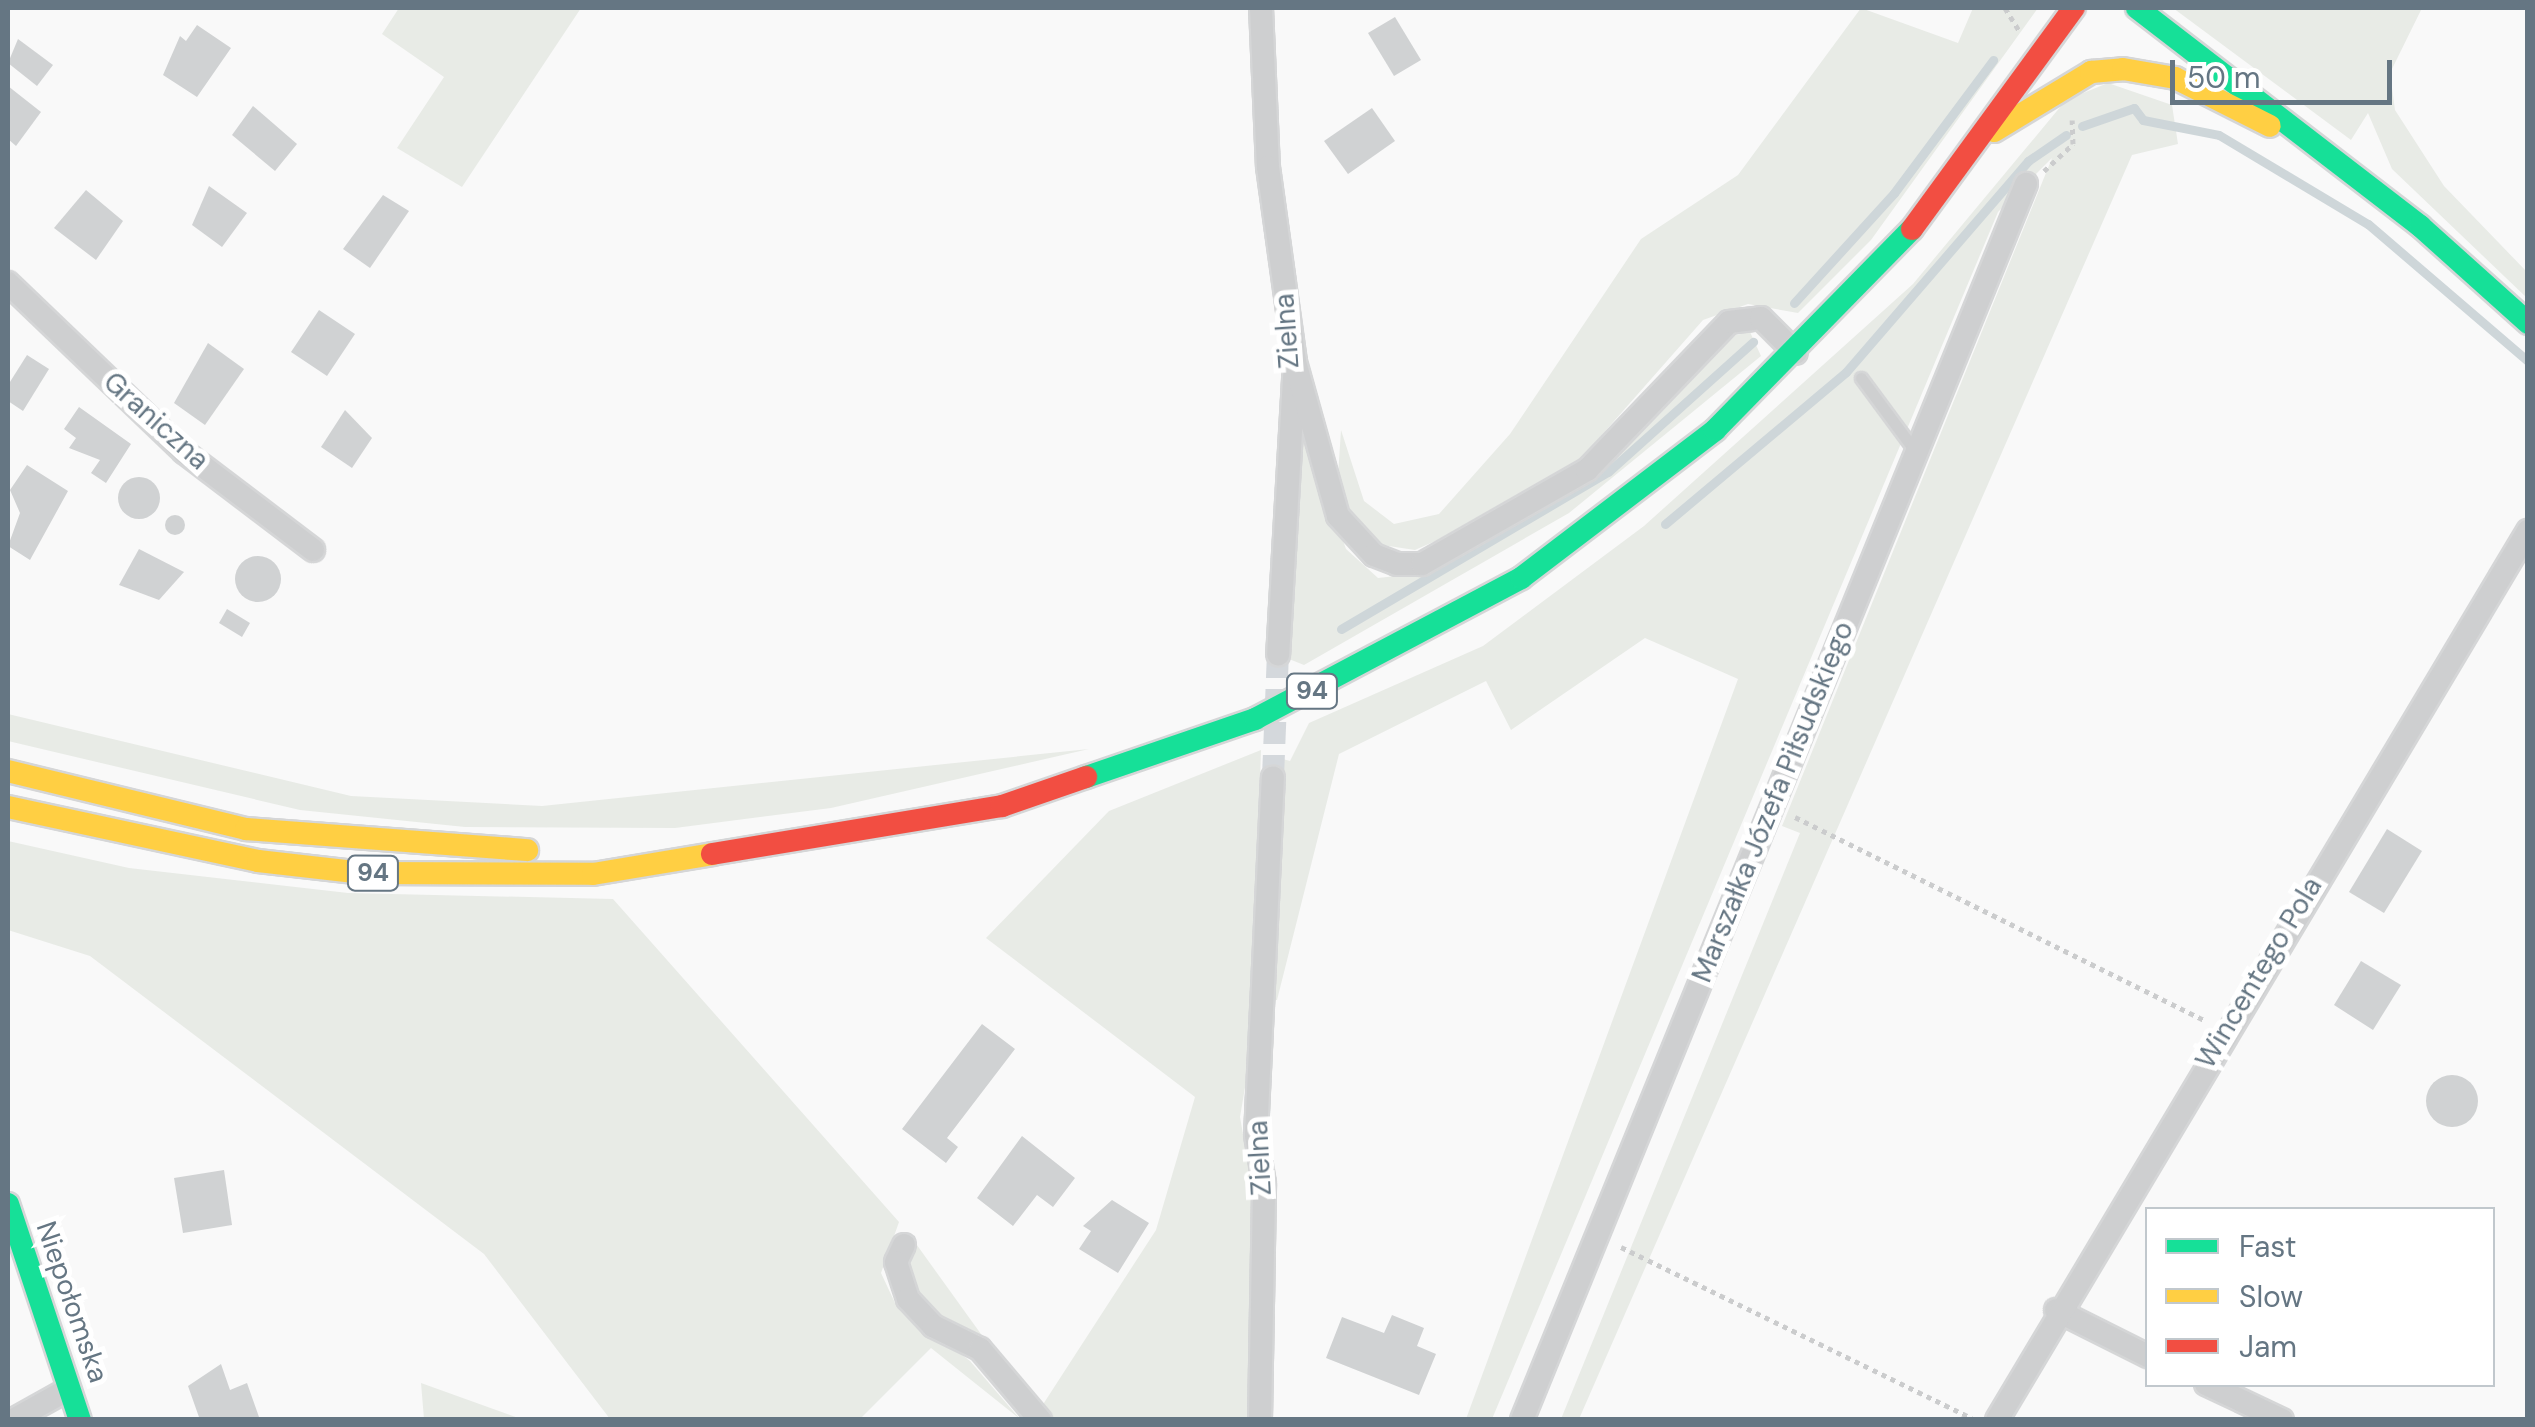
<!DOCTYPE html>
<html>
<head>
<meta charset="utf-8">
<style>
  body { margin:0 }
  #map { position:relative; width:2535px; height:1427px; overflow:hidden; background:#f9f9f9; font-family:"DM Sans",sans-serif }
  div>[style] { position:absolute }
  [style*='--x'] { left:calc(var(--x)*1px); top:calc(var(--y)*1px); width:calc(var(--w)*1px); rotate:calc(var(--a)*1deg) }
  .green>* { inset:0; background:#e8ebe6 }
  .stream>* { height:9px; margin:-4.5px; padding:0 4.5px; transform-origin:4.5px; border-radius:4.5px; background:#ced6d9 }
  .building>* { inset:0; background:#d0d2d3 }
  .round { border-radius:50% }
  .street-tunnel>* { height:22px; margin-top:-11px; transform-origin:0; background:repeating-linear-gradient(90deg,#d4d8dc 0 22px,transparent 0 33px) }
  .path>* { height:5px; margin-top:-2.5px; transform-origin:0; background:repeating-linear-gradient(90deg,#cbcccd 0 5px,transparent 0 10px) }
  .roads { filter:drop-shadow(2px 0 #d5d6d7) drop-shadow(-2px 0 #d5d6d7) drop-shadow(0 2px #d5d6d7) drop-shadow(0 -2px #d5d6d7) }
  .lane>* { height:11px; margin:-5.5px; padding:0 5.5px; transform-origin:5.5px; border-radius:5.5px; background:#cecfd0 }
  .street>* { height:22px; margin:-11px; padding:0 11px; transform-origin:11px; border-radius:11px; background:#cecfd0 }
  .fast>* { height:22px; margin:-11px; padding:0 11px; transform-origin:11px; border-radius:11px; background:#16e098 }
  .slow>* { height:22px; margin:-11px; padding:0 11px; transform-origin:11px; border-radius:11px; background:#ffcf43 }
  .jam>* { height:22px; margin:-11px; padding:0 11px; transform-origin:11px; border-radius:11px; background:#f24e42 }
  span { translate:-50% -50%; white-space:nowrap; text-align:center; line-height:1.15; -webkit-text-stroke:10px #fff; paint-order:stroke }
  .shield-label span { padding:2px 8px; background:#fff; border:2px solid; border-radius:8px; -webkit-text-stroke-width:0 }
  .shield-label { font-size:25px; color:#657683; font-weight:700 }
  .street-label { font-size:28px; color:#657683 }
  .frame { position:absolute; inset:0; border:10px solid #657683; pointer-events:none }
  .legend { position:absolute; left:2145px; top:1207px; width:350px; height:180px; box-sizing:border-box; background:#fff; border:2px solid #c1c8cd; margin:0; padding:12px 18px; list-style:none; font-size:30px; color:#657683 }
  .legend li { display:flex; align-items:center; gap:20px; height:50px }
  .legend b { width:50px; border:2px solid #c1c8cd }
  .scale { position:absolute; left:2170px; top:60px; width:222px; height:45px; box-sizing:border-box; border:5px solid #657683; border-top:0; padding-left:12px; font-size:30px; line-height:35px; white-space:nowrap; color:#657683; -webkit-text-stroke:8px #fff; paint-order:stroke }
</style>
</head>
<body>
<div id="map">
  <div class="green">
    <i style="clip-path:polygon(399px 8px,581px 8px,462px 187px,397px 148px,444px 77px,382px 34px)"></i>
    <i style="clip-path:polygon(1861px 8px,1958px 43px,1973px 8px,2038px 8px,1871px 240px,1798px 313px,1748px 304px,1703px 320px,1571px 470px,1501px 512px,1415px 550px,1382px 545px,1354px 521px,1338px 476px,1341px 430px,1364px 501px,1394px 524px,1439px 514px,1510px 434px,1641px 239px,1738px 175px)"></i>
    <i style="clip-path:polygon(2173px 8px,2422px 8px,2390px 73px,2395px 110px,2444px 186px,2527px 272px,2527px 298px,2392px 169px,2368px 113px,2351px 140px)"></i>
    <i style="clip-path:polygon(2108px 83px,2172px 105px,2178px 144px,2132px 155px,1579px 1419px,1561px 1419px,1800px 833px,1782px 826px,2052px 158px,1998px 212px,1492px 1419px,1466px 1419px,1738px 679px,1645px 638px,1511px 730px,1486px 681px,1339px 754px,1277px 1000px,1269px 1000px,1279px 758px,1290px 761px,1309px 723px,1483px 646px,1644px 526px,1913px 284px,2066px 100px)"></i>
    <i style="clip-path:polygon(1750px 332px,1761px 356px,1569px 513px,1304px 665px,1289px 659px,1302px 425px,1346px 549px,1378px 578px,1423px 573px,1561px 500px,1727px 337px)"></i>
    <i style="clip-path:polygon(8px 714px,351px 796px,542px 806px,1089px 749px,831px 808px,675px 828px,465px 827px,300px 810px,8px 741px)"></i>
    <i style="clip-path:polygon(1261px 750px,1251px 1052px,1240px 1117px,1252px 1186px,1248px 1419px,1049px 1419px,1040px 1409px,1156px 1230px,1195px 1097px,986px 938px,1109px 811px)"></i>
    <i style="clip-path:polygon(8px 841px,129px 868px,348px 893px,613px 899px,899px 1222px,881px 1273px,895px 1303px,970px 1361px,1020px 1419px,931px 1348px,860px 1419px,610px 1419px,484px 1254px,90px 956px,8px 930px)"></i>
    <i style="clip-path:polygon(914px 1241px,991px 1348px,930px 1313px,905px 1263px)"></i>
    <i style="clip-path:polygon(421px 1383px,521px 1419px,424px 1419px)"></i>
  </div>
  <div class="stream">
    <i style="--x:2082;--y:126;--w:55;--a:-19.1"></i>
    <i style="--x:2134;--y:108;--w:15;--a:53"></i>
    <i style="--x:2143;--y:120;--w:77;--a:11.2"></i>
    <i style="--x:2219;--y:135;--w:174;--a:30.9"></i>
    <i style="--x:2368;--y:224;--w:211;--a:40.6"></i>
    <i style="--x:1794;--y:303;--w:149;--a:-47.7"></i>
    <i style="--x:1894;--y:193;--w:166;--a:-53.3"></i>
    <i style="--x:1665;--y:524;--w:236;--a:-40"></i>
    <i style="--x:1846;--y:372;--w:279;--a:-49.2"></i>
    <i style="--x:2028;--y:161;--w:46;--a:-34.4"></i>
    <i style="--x:1341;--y:629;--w:310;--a:-30.5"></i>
    <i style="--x:1608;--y:472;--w:195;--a:-41.9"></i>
  </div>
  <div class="building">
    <i style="clip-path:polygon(1395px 17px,1421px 60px,1394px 76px,1368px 33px)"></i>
    <i style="clip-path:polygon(197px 25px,231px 48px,197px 97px,163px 75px,180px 36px,186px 41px)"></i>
    <i style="clip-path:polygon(18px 39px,53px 65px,37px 86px,8px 63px)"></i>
    <i style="clip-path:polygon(8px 86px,41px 112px,16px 146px,8px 139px)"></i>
    <i style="clip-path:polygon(253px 106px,297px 144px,275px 171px,232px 135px)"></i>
    <i style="clip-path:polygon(1372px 108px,1395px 141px,1348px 174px,1324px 141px)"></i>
    <i style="clip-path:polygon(209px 186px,247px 213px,222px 247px,192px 225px)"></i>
    <i style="clip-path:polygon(86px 190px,123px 221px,96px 260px,54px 228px)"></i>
    <i style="clip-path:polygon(383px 195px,409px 211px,370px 268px,343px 249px)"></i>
    <i style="clip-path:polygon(319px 310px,355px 334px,327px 376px,291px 352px)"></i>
    <i style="clip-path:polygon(208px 343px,244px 369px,205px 425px,174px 403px)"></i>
    <i style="clip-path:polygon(27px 355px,49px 369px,23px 411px,8px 401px,8px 385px)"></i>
    <i style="clip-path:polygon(79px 407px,131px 444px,106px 483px,91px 473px,100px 460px,69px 448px,76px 438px,64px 429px)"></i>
    <i style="clip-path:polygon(345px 410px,372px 438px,352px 468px,321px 447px)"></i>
    <i style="clip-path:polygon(27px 465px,68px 491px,30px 560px,8px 546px,20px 513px,10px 490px)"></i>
    <i class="round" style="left:118px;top:477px;width:42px;height:42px"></i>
    <i class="round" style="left:165px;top:515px;width:20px;height:20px"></i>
    <i style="clip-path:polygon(139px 549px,184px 572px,159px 600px,119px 585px)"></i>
    <i class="round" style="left:235px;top:556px;width:46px;height:46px"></i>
    <i style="clip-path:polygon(227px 609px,250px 623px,242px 637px,219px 623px)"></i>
    <i style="clip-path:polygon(2387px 829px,2422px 851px,2384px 913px,2349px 892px)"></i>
    <i style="clip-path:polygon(2361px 961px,2401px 985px,2373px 1030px,2334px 1005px)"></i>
    <i style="clip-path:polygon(982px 1024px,1015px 1049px,947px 1138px,958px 1147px,946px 1163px,902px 1129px)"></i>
    <i class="round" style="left:2426px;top:1075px;width:52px;height:52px"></i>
    <i style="clip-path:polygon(1022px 1136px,1075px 1178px,1053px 1207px,1037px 1195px,1013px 1226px,977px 1198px)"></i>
    <i style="clip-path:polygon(224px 1170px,232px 1225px,183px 1233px,174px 1178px)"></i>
    <i style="clip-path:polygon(1112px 1200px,1149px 1223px,1118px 1273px,1079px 1249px,1091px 1231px,1083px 1226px)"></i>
    <i style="clip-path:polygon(1392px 1315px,1424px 1328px,1417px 1346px,1436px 1354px,1419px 1395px,1326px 1358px,1342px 1317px,1384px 1333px)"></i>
    <i style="clip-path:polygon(221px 1364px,230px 1390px,247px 1383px,259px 1417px,200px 1420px,188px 1386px)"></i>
  </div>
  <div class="street-tunnel">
    <i style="--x:1273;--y:777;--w:122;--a:-87.7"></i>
  </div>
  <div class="path">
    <i style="--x:2005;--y:8;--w:28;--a:58"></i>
    <i style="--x:2044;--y:171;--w:40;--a:-43"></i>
    <i style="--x:2073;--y:144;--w:24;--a:-92"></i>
    <i style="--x:1795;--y:817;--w:459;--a:26.4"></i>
    <i style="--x:1621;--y:1247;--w:390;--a:26"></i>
  </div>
  <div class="roads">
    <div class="lane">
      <i style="--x:1861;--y:378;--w:91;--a:53.5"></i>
    </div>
    <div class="street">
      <i style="--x:1261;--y:8;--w:159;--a:87.5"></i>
      <i style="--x:1268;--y:167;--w:197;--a:82.1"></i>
      <i style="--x:1295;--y:362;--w:293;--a:93.3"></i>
      <i style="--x:8;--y:283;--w:244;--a:43.8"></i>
      <i style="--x:184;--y:452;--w:162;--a:37.2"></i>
      <i style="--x:1295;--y:362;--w:160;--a:74.4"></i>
      <i style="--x:1338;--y:516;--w:53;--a:47.3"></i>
      <i style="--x:1374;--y:555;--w:25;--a:21"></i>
      <i style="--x:1397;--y:564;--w:25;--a:0"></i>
      <i style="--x:1422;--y:564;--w:190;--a:-29.7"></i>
      <i style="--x:1587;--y:470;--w:205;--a:-46.2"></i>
      <i style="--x:1729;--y:322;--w:32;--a:-7"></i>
      <i style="--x:1761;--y:318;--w:49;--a:45"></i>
      <i style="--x:904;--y:1245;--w:19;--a:115"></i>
      <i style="--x:896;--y:1262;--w:39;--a:72"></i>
      <i style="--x:908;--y:1299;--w:37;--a:47"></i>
      <i style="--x:933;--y:1326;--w:52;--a:26.1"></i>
      <i style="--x:980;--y:1349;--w:93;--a:49.8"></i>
      <i style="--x:2056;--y:1310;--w:103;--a:26.6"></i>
      <i style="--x:2206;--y:1384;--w:84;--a:25.3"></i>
      <i style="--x:13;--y:1420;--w:64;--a:-29"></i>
      <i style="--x:1260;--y:1420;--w:237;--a:-89"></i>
      <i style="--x:1264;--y:1183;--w:49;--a:-99.5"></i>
      <i style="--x:1256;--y:1135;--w:358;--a:-87.3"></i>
      <i style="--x:1522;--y:1420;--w:1335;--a:-67.82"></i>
      <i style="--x:1997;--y:1420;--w:1036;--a:-59.15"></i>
    </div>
    <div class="fast">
      <i style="--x:2137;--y:8;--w:357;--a:37.6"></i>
      <i style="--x:2420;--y:226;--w:145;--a:41.9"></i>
      <i style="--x:1086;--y:777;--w:179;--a:-18.9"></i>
      <i style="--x:1255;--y:719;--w:301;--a:-27.9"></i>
      <i style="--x:1521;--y:578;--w:244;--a:-37.3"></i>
      <i style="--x:1715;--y:430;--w:281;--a:-45.6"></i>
      <i style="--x:8;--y:1204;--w:228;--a:71.6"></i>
    </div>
    <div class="slow">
      <i style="--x:1994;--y:131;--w:114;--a:-31.3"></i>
      <i style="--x:2091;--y:72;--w:32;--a:-5"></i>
      <i style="--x:2123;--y:69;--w:53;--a:9.8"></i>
      <i style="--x:2175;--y:78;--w:106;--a:26.8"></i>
      <i style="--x:8;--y:771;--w:245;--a:13.7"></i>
      <i style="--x:246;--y:829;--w:282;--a:4.3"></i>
      <i style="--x:8;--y:807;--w:256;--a:12.2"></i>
      <i style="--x:258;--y:861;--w:106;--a:6.5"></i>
      <i style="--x:363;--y:873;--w:230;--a:0.2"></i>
      <i style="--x:593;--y:874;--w:121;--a:-9.5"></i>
    </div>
    <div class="jam">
      <i style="--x:1912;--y:229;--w:274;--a:-53.8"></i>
      <i style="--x:712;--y:854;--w:294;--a:-9.4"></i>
      <i style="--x:1002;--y:806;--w:89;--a:-19"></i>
    </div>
  </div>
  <div class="shield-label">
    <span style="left:1312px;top:691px">94</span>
    <span style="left:373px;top:873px">94</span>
  </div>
  <div class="street-label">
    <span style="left:1287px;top:331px;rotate:-94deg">Zielna</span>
    <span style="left:156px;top:421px;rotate:42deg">Graniczna</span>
    <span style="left:1773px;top:802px;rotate:-68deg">Marszałka Józefa Piłsudskiego</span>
    <span style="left:2259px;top:973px;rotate:-59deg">Wincentego Pola</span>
    <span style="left:1260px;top:1158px;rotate:-93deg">Zielna</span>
    <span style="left:72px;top:1302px;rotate:71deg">Niepołomska</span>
  </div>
  <div class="frame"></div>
  <ul class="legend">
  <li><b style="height:12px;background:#16e098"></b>Fast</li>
  <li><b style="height:12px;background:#ffcf43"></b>Slow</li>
  <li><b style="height:12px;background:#f24e42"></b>Jam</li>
  </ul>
  <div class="scale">50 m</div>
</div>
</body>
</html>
